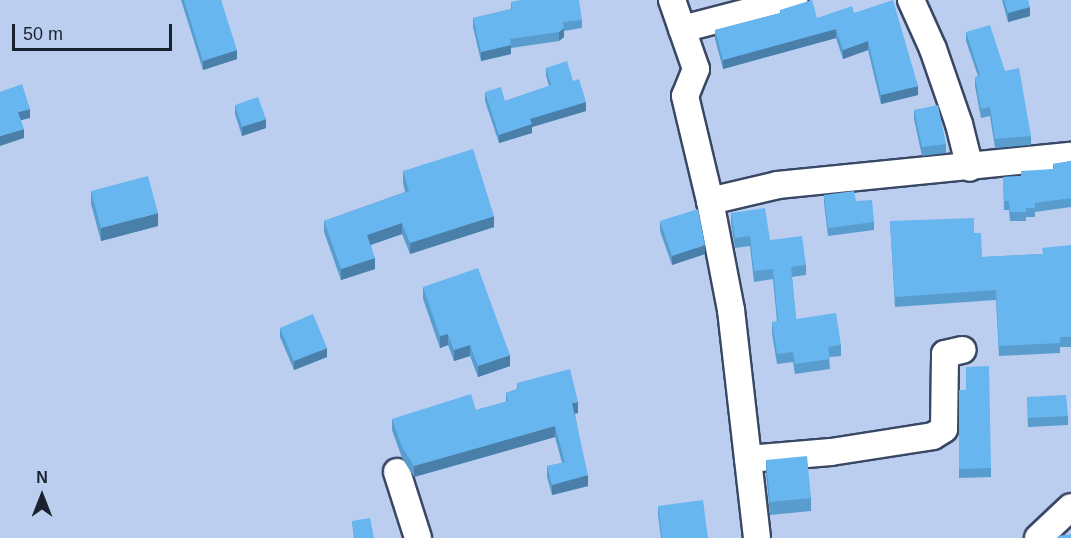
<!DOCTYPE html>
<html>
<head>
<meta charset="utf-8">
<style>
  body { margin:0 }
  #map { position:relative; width:1071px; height:538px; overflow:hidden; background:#bbcef0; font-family:Helvetica,sans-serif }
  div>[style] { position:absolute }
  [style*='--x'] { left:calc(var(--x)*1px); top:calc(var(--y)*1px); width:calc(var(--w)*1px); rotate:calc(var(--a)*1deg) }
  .roads { filter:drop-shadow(2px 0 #394864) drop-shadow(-2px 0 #394864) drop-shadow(0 2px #394864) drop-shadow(0 -2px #394864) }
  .minor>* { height:26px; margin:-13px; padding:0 13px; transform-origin:13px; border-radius:13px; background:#fff }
  .wall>* { inset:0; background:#599dce }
  .shaded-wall>* { inset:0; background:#497fa8 }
  .building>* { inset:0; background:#68b6f0 }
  span { translate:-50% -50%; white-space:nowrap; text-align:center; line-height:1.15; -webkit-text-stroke:5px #bbcef0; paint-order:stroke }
  .north { position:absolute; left:12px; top:466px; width:60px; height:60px; -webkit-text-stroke:4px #bbcef0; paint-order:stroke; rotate:0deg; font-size:16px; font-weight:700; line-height:24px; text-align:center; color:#1b222f }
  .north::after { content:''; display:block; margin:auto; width:21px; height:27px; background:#1b222f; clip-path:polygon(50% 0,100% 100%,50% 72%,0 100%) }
  .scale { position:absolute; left:12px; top:24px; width:160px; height:27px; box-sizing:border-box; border:3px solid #1b222f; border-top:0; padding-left:8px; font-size:18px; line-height:21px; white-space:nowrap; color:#1b222f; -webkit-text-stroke:4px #bbcef0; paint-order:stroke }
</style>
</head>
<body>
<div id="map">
  <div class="roads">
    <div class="minor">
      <i style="--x:672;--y:0;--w:73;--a:70.8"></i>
      <i style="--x:696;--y:69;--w:29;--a:112"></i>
      <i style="--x:685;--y:96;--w:108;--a:76.6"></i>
      <i style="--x:911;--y:0;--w:54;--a:65.8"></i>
      <i style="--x:933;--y:49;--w:79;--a:70.9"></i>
      <i style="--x:959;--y:124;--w:45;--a:76"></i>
      <i style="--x:682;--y:29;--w:116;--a:-14.5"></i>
      <i style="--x:748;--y:459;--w:83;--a:-4.8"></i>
      <i style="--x:831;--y:452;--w:103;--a:-8.9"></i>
      <i style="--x:933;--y:436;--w:13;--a:-32"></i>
      <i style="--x:944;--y:429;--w:75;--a:-89.2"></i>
      <i style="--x:945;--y:354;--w:18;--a:-13"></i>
      <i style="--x:397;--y:472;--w:69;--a:72.3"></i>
      <i style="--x:757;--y:538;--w:229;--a:-96.5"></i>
      <i style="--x:731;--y:310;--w:111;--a:-100.9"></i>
      <i style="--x:710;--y:201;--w:70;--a:-13.2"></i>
      <i style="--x:778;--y:185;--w:294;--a:-5.7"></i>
      <i style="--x:1038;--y:538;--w:45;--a:-43.2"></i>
    </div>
  </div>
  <div class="wall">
    <i style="clip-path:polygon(181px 0,221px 0,237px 59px,203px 70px)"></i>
    <i style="clip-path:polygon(1002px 0,1028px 0,1030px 16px,1008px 22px)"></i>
    <i style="clip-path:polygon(511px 2px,582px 20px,582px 28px,564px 31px,564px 37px,559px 41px,511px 48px,511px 54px,481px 61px,473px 27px,473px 18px,511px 9px)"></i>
    <i style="clip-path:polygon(780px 10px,817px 18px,854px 13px,918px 95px,881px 104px,868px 50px,843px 59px,836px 38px,723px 69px,715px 39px,715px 30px,780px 13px)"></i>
    <i style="clip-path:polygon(966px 32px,1005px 71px,1031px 136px,1031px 145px,995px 148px,990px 116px,981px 118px,975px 86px,975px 77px,978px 76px,966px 41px)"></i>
    <i style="clip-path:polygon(546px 68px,573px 81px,586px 111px,532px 127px,532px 133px,499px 143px,485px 101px,485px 92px,505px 101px,549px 86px,546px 76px)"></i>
    <i style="clip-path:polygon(235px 105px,266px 128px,242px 136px,235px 114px)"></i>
    <i style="clip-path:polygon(914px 110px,946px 144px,946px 153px,922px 156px,914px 119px)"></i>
    <i style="clip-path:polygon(1071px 161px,1071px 207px,1035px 212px,1035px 217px,1026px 217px,1026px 221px,1010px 221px,1009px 210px,1004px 210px,1003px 177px,1021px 176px,1053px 169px,1053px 164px)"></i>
    <i style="clip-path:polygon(403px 171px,494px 227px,410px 254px,402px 234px,371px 245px,375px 269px,341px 280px,324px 232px,324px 221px,405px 192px,403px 183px)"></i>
    <i style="clip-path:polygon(91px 191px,158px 226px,101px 241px,91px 204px)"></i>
    <i style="clip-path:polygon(824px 195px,856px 201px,874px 222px,874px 230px,828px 236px,824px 203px)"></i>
    <i style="clip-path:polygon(731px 213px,806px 265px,806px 275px,792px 277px,796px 319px,841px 345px,841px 356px,829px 357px,830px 369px,795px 374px,793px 362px,777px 364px,772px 333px,772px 322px,777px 322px,773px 279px,754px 282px,750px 246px,735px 248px,731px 223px)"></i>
    <i style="clip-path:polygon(660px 221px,705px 254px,672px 265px,660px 231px)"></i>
    <i style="clip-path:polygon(890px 221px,974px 233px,982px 257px,1042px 254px,1071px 245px,1071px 347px,1060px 347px,1060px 353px,999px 356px,996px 300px,895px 307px)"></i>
    <i style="clip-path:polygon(423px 287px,510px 366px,478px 377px,470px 356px,454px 361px,448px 345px,440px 348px,423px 299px)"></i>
    <i style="clip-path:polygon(280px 328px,327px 357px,294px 370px,280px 337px)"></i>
    <i style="clip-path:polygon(517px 383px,578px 413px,575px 414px,588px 486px,552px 495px,547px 477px,547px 466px,562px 463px,555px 437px,414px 477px,402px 458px,392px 430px,392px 419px,476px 410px,506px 402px,506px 393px,517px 389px)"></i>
    <i style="clip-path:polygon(959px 390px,991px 468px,991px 477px,959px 478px)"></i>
    <i style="clip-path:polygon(1027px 397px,1068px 416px,1068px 425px,1028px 427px)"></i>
    <i style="clip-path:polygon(766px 460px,811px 498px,811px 511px,770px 515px,766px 473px)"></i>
    <i style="clip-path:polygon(658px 506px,708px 538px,661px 538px,658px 515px)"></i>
    <i style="clip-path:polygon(352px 521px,374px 538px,354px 538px)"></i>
  </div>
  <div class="shaded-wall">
    <i style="clip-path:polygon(1030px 7px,1030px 16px,1008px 22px,1008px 13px)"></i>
    <i style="clip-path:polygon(564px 28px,564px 37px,559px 41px,559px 32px)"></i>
    <i style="clip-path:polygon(836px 29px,836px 38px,723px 69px,723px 60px)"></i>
    <i style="clip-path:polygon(868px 41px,868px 50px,843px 59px,843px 50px)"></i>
    <i style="clip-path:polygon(511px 45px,511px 54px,481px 61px,481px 52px)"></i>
    <i style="clip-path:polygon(237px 50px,237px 59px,203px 70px,203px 61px)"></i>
    <i style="clip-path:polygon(918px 86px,918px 95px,881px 104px,881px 95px)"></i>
    <i style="clip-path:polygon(586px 102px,586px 111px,532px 127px,532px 133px,499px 143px,499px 135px,530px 119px)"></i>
    <i style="clip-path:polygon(30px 109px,30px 118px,18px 121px,18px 112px)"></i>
    <i style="clip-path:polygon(266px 119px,266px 128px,242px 136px,242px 127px)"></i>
    <i style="clip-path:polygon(24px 129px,24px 138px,0 146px,0 136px)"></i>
    <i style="clip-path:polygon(158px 213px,158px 226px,101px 241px,101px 228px)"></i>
    <i style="clip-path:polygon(494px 216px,494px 227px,410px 254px,410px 243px)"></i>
    <i style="clip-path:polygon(402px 223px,402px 234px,367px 246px,367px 235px)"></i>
    <i style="clip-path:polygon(705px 245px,705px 254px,672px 265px,672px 256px)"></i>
    <i style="clip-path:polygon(375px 258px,375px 269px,341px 280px,341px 269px)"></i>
    <i style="clip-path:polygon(448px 334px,448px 345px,440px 348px,440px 336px)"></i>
    <i style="clip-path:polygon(470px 345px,470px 356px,454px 361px,454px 350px)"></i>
    <i style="clip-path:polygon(327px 348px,327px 357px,294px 370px,294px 361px)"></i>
    <i style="clip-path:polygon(510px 355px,510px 366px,478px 377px,478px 366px)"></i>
    <i style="clip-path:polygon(578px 402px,578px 413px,572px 414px,572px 403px)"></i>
    <i style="clip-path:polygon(555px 426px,555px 437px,414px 477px,414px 466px)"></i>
    <i style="clip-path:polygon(588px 475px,588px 486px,552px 495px,552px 485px)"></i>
  </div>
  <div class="building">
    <i style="clip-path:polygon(184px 0,221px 0,237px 50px,203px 61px)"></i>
    <i style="clip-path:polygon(521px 0,579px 0,582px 20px,563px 22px,564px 28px,559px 32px,510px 39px,511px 45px,481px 52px,473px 18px,512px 9px,511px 2px)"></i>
    <i style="clip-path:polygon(812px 0,817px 18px,852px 6px,854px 13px,893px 0,918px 86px,881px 95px,868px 41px,843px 50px,836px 29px,723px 60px,715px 30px,781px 13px,780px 10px)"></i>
    <i style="clip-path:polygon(1004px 0,1028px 0,1030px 7px,1008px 13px)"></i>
    <i style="clip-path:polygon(990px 25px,1005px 71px,1019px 68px,1031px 136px,995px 139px,990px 107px,981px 109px,975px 77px,980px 75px,966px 32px)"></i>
    <i style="clip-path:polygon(567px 61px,573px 81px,579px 79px,586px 102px,530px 119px,532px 124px,499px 135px,485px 92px,501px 87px,505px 101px,551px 85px,546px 68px)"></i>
    <i style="clip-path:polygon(22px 84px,30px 109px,18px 112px,24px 129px,0 136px,0 92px)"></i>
    <i style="clip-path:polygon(258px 97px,266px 119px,242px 127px,235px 105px)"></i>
    <i style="clip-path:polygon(938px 105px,946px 144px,922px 147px,914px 110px)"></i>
    <i style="clip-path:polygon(473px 149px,494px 216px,410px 243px,402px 223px,367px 235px,375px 258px,341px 269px,324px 221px,409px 191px,403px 171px)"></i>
    <i style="clip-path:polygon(1071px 161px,1071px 198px,1035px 203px,1035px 208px,1026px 208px,1026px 212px,1010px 212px,1009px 201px,1004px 201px,1003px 177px,1021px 176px,1021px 171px,1054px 169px,1053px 164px)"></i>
    <i style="clip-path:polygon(148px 176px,158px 213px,101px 228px,91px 191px)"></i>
    <i style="clip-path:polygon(854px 191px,856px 201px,872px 200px,874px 222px,828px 228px,824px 195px)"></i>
    <i style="clip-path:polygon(765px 208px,770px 240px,802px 236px,806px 265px,791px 267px,796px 319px,836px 313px,841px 345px,828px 347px,830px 359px,795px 364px,793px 352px,777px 354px,772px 322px,778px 321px,773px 269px,754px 271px,750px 236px,735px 238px,731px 213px)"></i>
    <i style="clip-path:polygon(698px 209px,705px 245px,672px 256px,660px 221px)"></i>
    <i style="clip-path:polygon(974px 218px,974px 233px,981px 233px,982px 257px,1043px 254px,1042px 248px,1071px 245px,1071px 337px,1060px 337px,1060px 343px,999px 346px,996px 290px,895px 297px,890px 221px)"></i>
    <i style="clip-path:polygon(478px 268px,510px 355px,478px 366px,470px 345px,454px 350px,448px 334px,440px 336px,423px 287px)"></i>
    <i style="clip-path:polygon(313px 314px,327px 348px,294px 361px,280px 328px)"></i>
    <i style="clip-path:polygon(989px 366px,991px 468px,959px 469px,959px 390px,966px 390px,966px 367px)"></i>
    <i style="clip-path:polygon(570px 369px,578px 402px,572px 403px,588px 475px,552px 485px,547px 466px,565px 462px,555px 426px,414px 466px,402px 447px,392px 419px,471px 394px,476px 410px,508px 401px,506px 393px,518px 389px,517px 383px)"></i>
    <i style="clip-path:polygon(1066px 395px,1068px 416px,1028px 418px,1027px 397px)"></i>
    <i style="clip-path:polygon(807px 456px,811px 498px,770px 502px,766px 460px)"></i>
    <i style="clip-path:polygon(703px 500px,708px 538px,662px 538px,658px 506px)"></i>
    <i style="clip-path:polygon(370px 518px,374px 538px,355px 538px,352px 521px)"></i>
    <i style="clip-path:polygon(1071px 534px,1071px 538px,1058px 538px,1058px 536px)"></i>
  </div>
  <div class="north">N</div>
  <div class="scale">50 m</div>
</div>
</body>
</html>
